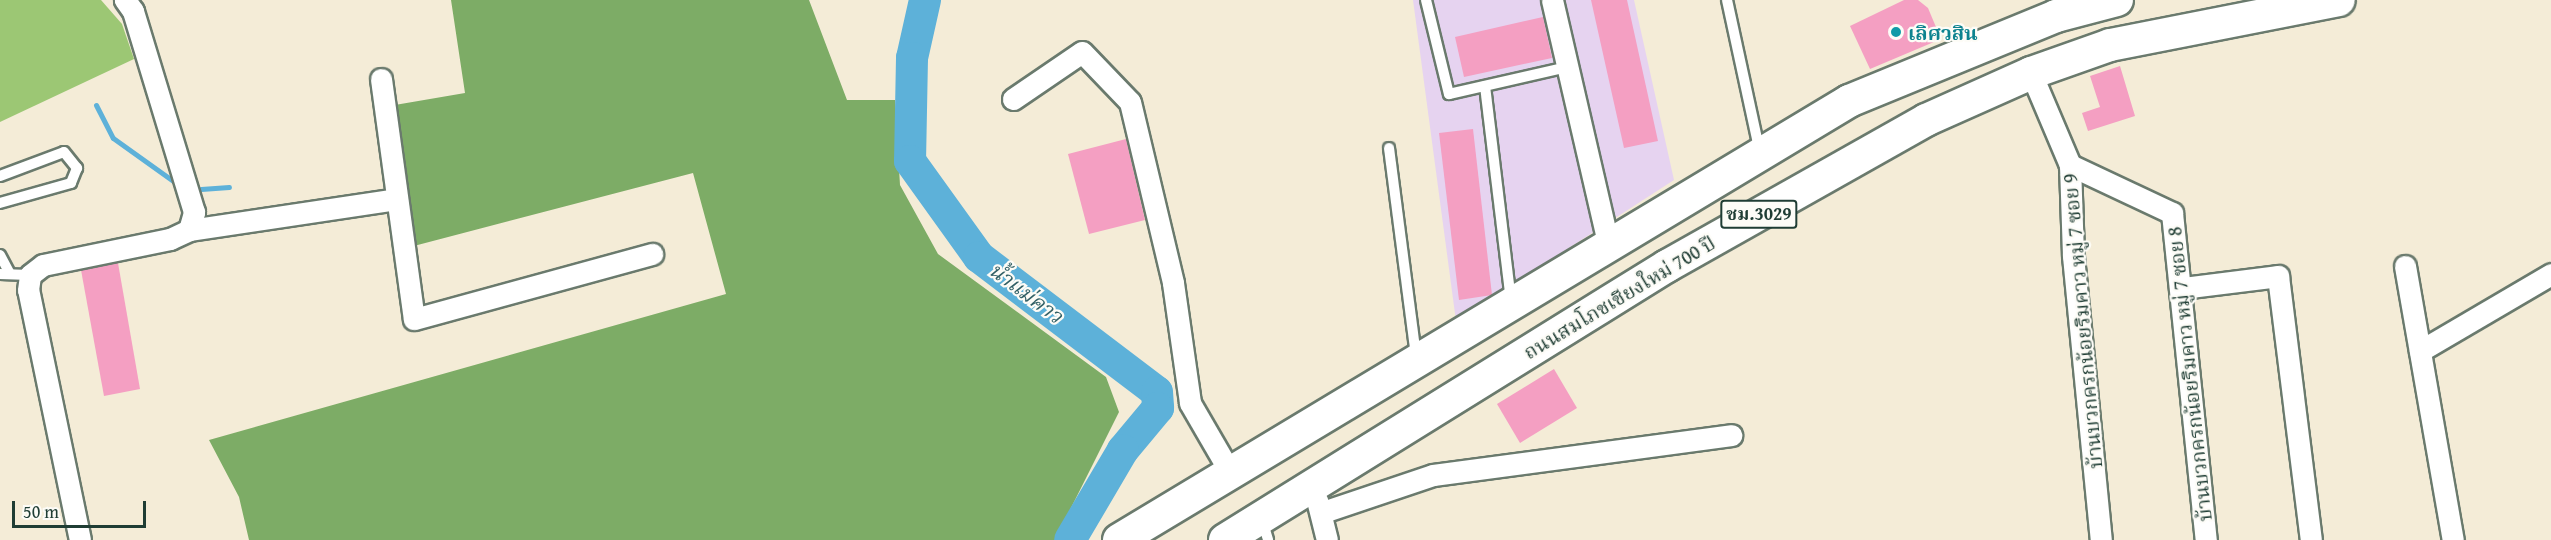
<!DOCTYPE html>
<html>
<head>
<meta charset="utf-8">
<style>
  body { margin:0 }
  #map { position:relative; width:2551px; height:540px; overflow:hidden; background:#f4ecd7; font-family:"Gentium Book Plus","Noto Serif Thai",serif }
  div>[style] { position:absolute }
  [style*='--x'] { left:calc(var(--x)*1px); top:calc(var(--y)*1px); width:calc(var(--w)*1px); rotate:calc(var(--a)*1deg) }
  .built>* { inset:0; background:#e6d3f0 }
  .green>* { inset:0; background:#9cc774 }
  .forest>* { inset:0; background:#7dac66 }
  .stream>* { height:5px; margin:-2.5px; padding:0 2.5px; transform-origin:2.5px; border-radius:2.5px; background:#5db1d9 }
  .river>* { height:32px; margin:-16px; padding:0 16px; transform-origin:16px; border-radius:16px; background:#5db1d9 }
  .building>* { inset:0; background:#f49fc2 }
  .roads { filter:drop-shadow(2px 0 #6a7a6d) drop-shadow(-2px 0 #6a7a6d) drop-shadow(0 2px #6a7a6d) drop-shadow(0 -2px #6a7a6d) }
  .service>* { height:10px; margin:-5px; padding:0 5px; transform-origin:5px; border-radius:5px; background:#fff }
  .minor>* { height:21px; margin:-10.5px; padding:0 10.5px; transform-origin:10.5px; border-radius:10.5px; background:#fff }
  .primary>* { height:32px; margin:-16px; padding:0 16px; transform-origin:16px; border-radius:16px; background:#fff }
  .dots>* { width:16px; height:16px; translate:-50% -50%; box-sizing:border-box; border:3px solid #fdfcf7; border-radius:50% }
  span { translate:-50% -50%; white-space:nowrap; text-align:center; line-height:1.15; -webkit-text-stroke:4.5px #fdfcf7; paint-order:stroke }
  .shield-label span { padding:2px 4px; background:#fdfcf7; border:2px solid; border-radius:4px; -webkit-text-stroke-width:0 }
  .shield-label { font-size:18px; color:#1f3d34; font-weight:700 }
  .culture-label { font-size:20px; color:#0d838f; font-weight:700 }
  .left { translate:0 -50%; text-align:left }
  .street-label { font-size:20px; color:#1f3d34 }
  .water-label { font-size:21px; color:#326066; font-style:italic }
  .scale { position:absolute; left:12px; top:501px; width:134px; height:27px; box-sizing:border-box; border:3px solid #1f3d34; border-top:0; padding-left:8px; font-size:18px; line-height:21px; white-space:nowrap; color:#1f3d34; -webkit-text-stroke:4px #fdfcf7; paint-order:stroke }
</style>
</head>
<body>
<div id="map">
  <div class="built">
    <i style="clip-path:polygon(1413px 0,1634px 0,1674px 180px,1456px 321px)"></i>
  </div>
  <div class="green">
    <i style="clip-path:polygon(0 0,101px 0,122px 24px,134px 59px,0 122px)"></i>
  </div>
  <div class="forest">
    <i style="clip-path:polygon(451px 0,809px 0,847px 100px,895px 100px,900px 185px,938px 254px,1106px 377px,1119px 412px,1055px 540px,249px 540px,239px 497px,209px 440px,726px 294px,693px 173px,410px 247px,389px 106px,465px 93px)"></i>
  </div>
  <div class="stream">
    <i style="--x:96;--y:105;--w:37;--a:63"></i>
    <i style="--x:113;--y:138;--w:74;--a:35.6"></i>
    <i style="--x:201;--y:189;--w:28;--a:-4"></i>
  </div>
  <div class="river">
    <i style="--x:925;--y:0;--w:59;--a:102.6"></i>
    <i style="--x:912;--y:58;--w:103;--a:91.1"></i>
    <i style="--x:910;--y:161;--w:118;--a:54.3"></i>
    <i style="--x:979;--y:257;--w:223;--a:37.2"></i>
    <i style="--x:1157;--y:392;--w:16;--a:86"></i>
    <i style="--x:1158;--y:408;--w:55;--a:129.8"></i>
    <i style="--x:1123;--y:450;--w:104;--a:120.5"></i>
  </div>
  <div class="building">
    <i style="clip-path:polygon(1591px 0,1627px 0,1658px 141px,1624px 148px)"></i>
    <i style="clip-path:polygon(1904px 0,1918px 0,1928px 8px,1941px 39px,1870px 69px,1850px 26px)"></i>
    <i style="clip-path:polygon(1543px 17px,1552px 58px,1464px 77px,1455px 37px)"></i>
    <i style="clip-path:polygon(2120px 66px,2135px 116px,2088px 131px,2082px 113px,2100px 107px,2090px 76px)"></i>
    <i style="clip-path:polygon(1473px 129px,1492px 295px,1459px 300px,1439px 133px)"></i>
    <i style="clip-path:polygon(1126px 139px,1145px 220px,1089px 234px,1068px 154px)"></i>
    <i style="clip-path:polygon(118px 263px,140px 389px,104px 396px,81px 270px)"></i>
    <i style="clip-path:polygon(1554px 369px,1577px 408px,1520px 443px,1497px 404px)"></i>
  </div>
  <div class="roads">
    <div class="service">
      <i style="--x:1426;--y:0;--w:97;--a:76.3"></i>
      <i style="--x:1449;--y:94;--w:122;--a:-12.8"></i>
      <i style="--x:1727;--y:0;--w:156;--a:77.8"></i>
      <i style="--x:1485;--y:86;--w:216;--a:83.1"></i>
      <i style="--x:1389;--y:148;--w:211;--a:82.6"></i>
      <i style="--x:0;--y:176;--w:68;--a:-20.6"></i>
      <i style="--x:64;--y:152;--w:21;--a:51"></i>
      <i style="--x:77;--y:168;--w:16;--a:112"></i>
      <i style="--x:71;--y:183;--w:74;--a:164.3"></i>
      <i style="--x:0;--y:255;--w:19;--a:62"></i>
      <i style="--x:0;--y:274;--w:30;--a:2"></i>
      <i style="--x:1262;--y:520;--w:21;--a:73"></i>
    </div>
    <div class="minor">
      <i style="--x:1552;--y:0;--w:248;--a:77"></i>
      <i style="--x:2031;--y:73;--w:100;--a:67"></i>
      <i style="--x:2070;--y:165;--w:91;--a:88.1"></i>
      <i style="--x:2073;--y:256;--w:285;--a:84.4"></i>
      <i style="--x:381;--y:79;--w:242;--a:82.2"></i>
      <i style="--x:414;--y:319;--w:247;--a:-15.3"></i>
      <i style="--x:1013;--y:99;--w:83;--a:-34.3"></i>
      <i style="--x:1082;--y:52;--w:69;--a:46.2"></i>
      <i style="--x:1130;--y:102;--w:186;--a:76.6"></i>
      <i style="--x:1173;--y:283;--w:121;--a:81.9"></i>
      <i style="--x:1190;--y:403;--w:80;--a:59.9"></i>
      <i style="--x:2070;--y:165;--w:113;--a:25.2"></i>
      <i style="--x:2172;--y:213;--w:329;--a:84.1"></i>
      <i style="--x:189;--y:230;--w:209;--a:-8.5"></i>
      <i style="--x:2405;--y:266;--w:278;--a:80.1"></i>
      <i style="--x:2182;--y:288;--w:97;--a:-7.1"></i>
      <i style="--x:2278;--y:276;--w:266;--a:82.9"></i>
      <i style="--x:2420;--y:351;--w:152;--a:-30.4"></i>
      <i style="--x:1317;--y:500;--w:41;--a:76"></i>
      <i style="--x:1323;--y:512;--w:116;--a:-18.6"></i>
      <i style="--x:1433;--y:475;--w:301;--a:-7.6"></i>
      <i style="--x:80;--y:540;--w:255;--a:-101.7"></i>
      <i style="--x:28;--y:290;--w:15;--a:-82"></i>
      <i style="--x:30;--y:275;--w:16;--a:-38"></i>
      <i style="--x:43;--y:265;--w:130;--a:-11.6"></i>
      <i style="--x:170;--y:239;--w:21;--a:-25"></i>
      <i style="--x:189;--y:230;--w:19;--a:-74"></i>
      <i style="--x:194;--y:212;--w:210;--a:-106.9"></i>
      <i style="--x:133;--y:11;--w:14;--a:-126"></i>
    </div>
    <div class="primary">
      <i style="--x:1119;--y:540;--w:852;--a:-31.02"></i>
      <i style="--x:1849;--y:101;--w:224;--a:-22.3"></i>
      <i style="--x:2056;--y:16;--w:63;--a:-14.7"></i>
      <i style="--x:1225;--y:540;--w:520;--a:-31.8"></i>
      <i style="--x:1667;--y:266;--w:297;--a:-29.4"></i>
      <i style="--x:1926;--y:120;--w:115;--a:-24.1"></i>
      <i style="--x:2031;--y:73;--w:84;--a:-19.5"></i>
      <i style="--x:2110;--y:45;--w:233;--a:-11.1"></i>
    </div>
  </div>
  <div class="dots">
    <i style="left:1896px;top:32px;background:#0f9aa8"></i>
  </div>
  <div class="shield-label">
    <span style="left:1759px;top:214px">ชม.3029</span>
  </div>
  <div class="culture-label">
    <span class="left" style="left:1908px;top:32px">เลิศวสิน</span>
  </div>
  <div class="street-label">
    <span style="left:1619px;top:297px;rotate:-31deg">ถนนสมโภชเชียงใหม่ 700 ปี</span>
    <span style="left:2082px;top:321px;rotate:-95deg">บ้านบวกครกน้อยริมคาว หมู่ 7 ซอย 9</span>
    <span style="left:2189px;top:374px;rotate:-96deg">บ้านบวกครกน้อยริมคาว หมู่ 7 ซอย 8</span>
  </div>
  <div class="water-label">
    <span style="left:1026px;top:293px;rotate:37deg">น้ำแม่คาว</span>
  </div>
  <div class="scale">50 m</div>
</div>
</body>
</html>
